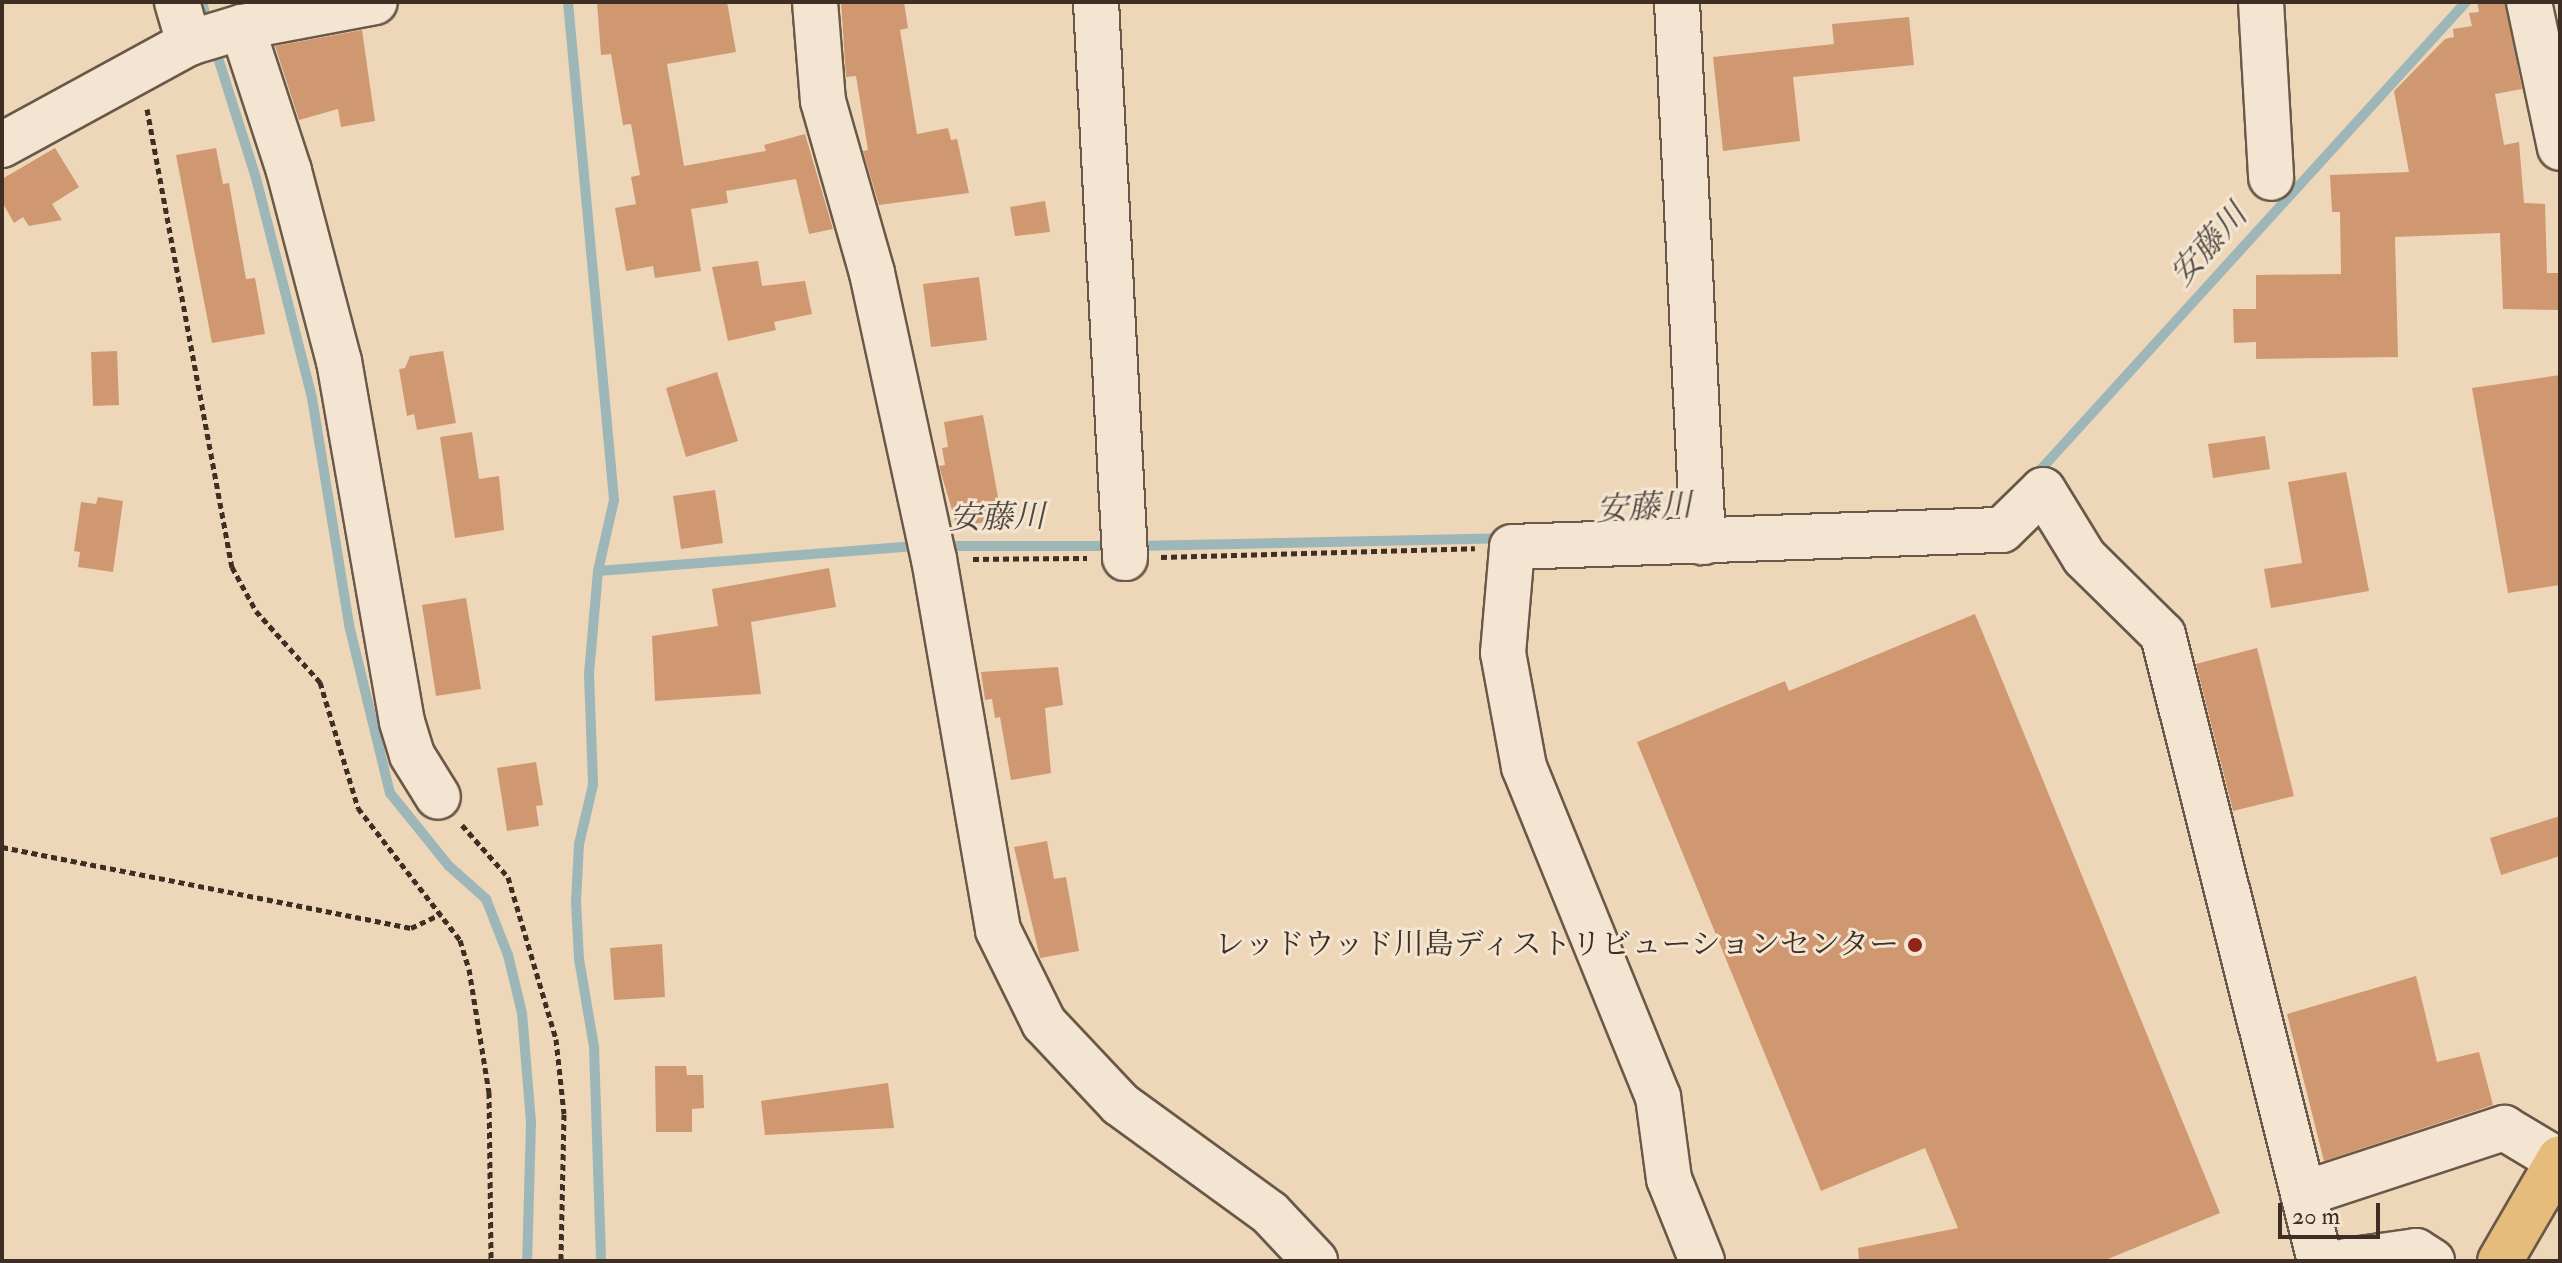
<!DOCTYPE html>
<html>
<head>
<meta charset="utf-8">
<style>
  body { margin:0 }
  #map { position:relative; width:2562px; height:1263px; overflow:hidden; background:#edd7b8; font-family:"IM FELL Double Pica","Noto Serif JP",serif }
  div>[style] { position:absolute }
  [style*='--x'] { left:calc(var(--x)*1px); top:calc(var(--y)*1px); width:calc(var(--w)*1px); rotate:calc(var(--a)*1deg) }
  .stream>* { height:10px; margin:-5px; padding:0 5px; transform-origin:5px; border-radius:5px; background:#9db7b9 }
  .building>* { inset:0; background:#d09870 }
  .path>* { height:5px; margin-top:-2.5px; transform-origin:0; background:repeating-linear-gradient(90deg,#3e2e23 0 6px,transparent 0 10px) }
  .roads { filter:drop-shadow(2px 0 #6a5848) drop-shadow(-2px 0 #6a5848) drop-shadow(0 2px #6a5848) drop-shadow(0 -2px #6a5848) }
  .minor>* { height:44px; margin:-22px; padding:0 22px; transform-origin:22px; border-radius:22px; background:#f3e5d1 }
  .major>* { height:44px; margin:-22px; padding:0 22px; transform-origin:22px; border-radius:22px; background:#e6bc7c }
  .dots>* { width:22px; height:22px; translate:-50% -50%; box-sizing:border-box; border:4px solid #f3e5d1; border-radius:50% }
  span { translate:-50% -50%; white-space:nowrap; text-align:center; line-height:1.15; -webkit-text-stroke:6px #f3e5d1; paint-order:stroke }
  .poi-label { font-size:30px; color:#3e2e23 }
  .right { translate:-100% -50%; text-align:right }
  .water-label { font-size:32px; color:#514941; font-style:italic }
  .frame { position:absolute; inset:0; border:4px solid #3e2e23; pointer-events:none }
  .scale { position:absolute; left:2278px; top:1203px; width:102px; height:36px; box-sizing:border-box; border:4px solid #3e2e23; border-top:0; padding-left:10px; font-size:24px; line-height:28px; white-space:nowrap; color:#3e2e23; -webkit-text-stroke:6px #f3e5d1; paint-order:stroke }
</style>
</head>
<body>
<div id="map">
  <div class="stream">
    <i style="--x:202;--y:2;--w:24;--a:75"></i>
    <i style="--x:568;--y:2;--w:500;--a:84.72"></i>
    <i style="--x:614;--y:500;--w:73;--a:102.7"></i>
    <i style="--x:598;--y:571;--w:103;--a:95"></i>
    <i style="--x:589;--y:674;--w:111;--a:87.9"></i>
    <i style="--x:593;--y:785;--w:61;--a:103.3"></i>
    <i style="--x:579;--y:844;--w:58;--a:93"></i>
    <i style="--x:576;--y:902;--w:57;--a:87"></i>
    <i style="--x:579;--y:959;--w:89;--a:80.3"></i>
    <i style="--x:594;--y:1047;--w:214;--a:88.1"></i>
    <i style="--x:214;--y:45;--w:139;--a:72.5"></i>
    <i style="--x:256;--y:178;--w:227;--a:75.7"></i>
    <i style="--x:312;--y:398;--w:230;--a:80.7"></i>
    <i style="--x:349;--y:625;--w:173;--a:76.3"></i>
    <i style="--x:390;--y:793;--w:94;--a:51.1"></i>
    <i style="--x:449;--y:866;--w:50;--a:41.7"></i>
    <i style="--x:486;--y:899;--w:60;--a:68.6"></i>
    <i style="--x:508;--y:955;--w:60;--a:76.4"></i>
    <i style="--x:522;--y:1013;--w:109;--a:85.3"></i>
    <i style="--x:531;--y:1122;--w:139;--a:91.6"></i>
    <i style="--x:2033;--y:478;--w:643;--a:-47.71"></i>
    <i style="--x:943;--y:546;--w:172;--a:0"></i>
    <i style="--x:1135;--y:546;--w:368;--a:-1.2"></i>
    <i style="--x:598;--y:571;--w:322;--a:-4.5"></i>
  </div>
  <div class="building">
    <i style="clip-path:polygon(597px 2px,727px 2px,736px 52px,667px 64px,684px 166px,766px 151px,764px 145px,805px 134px,833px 229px,809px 234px,796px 179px,726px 191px,728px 203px,691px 209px,701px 271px,655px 278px,653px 266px,626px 271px,615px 208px,636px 204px,631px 177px,640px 175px,631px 124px,623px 125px,611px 54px,601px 55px)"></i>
    <i style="clip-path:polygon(841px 2px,904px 2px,908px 28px,900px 30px,917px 134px,948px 128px,951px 140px,957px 139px,969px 193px,879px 205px,863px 151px,868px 150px,856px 76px,846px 77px)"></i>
    <i style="clip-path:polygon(2477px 2px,2505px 2px,2522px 89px,2495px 94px,2504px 145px,2519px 142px,2524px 203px,2545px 204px,2547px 273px,2560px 273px,2560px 310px,2503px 309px,2500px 233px,2395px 237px,2398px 357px,2256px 359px,2256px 342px,2234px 343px,2233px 309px,2256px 309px,2256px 275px,2341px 274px,2340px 212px,2332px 212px,2330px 175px,2409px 172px,2394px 91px,2445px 39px,2454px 37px,2453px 29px,2472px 26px,2469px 13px,2479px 12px)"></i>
    <i style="clip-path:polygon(1909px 17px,1914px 65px,1793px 77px,1800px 141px,1723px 151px,1713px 57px,1834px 44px,1832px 24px)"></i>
    <i style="clip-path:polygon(362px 30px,375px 121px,341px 127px,338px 109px,299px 120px,275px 46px)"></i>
    <i style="clip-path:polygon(55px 148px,79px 187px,52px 204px,62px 220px,29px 226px,23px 217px,14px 223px,2px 202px,2px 179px)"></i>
    <i style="clip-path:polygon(216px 148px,223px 184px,229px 183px,246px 279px,255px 278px,265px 334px,212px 343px,176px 155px)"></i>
    <i style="clip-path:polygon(1045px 201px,1050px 232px,1015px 236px,1010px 207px)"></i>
    <i style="clip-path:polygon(758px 261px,762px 286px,805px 281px,812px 314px,774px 322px,776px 330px,728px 341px,712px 267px)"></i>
    <i style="clip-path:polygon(979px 277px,987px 340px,931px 347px,923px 284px)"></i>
    <i style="clip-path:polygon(117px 351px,119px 405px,93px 406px,91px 352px)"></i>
    <i style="clip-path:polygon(443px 351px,456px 423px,417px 430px,414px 414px,407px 416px,399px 369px,405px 368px,410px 356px)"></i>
    <i style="clip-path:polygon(717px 372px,738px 441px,686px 457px,666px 388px)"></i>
    <i style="clip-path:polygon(2560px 375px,2560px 585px,2508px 593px,2472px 388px)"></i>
    <i style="clip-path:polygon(983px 415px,1002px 519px,957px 527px,939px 466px,945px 465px,942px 448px,948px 447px,944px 422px)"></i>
    <i style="clip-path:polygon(472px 432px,479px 479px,499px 476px,504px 530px,455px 538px,440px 437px)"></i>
    <i style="clip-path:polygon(2265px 436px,2270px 469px,2213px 478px,2208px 444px)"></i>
    <i style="clip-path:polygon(2346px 472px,2369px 591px,2271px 608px,2264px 569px,2302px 563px,2288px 482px)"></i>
    <i style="clip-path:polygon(715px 490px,723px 543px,681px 549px,673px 496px)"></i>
    <i style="clip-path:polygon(98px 497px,123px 501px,113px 572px,78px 567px,80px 552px,74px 551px,81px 502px,96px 504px)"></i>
    <i style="clip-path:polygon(829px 568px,836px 607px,751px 622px,761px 694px,655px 701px,652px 636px,718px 626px,712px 589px)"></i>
    <i style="clip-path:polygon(466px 598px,481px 689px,436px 696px,422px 605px)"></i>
    <i style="clip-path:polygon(1975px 614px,2220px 1213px,2103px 1261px,1859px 1261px,1858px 1248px,1958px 1228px,1925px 1148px,1821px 1191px,1637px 742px,1785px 681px,1789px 691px)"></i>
    <i style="clip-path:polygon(2257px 648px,2294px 796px,2233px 811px,2196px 664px)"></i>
    <i style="clip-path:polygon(1058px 667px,1063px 705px,1045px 708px,1051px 773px,1011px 780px,1000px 717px,995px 718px,992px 699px,985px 700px,981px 672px)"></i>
    <i style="clip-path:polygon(536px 762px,543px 805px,536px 806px,539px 826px,507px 831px,497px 768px)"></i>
    <i style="clip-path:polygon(2560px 816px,2560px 856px,2501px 875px,2490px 838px)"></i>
    <i style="clip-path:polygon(1047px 841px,1054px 879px,1066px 877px,1079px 951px,1040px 958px,1014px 847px)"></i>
    <i style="clip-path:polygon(662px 944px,665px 997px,614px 1000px,610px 948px)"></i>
    <i style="clip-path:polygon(2416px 976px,2437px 1062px,2479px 1052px,2493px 1105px,2324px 1161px,2287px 1014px)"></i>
    <i style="clip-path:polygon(655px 1066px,686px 1066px,687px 1075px,703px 1075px,704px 1108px,692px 1109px,692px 1132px,656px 1132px)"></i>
    <i style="clip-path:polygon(888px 1083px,894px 1128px,765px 1135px,761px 1101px)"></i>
  </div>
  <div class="path">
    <i style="--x:147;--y:109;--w:466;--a:79.5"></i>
    <i style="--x:232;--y:567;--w:50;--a:61.4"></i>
    <i style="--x:256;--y:611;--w:96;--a:48"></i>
    <i style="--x:320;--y:682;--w:132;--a:73.2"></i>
    <i style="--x:358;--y:808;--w:167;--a:52.3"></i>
    <i style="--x:460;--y:940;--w:30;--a:73"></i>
    <i style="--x:469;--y:969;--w:125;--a:80.8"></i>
    <i style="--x:489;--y:1092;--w:169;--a:89.3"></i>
    <i style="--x:1161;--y:557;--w:314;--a:-1.6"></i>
    <i style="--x:973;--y:559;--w:114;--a:-0.5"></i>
    <i style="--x:462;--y:825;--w:69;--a:48.5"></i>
    <i style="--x:508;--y:877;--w:169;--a:73.5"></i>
    <i style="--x:556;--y:1039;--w:75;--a:83.9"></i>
    <i style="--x:564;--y:1114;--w:147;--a:91.2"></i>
    <i style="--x:2;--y:847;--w:417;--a:11.2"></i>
    <i style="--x:411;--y:928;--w:33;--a:-25"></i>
  </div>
  <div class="roads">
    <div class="minor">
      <i style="--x:177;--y:2;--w:43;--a:73.7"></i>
      <i style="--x:815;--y:2;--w:99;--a:85.4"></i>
      <i style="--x:823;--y:101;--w:179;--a:74.1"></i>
      <i style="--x:872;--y:273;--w:293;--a:77.8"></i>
      <i style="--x:934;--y:559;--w:376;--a:80.2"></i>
      <i style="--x:998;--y:930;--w:104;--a:63.7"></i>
      <i style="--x:1044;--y:1023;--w:111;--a:46.8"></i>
      <i style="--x:1120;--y:1104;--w:185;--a:36"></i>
      <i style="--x:1270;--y:1213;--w:66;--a:46.8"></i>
      <i style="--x:1096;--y:2;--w:557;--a:87.01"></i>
      <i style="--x:1677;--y:2;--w:541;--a:87.24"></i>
      <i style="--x:2261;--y:2;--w:176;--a:86.7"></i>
      <i style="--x:2529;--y:2;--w:149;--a:78"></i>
      <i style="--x:242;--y:27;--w:151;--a:71.9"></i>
      <i style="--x:289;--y:171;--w:196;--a:75.3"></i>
      <i style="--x:339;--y:361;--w:366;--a:80.1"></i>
      <i style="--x:402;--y:722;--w:34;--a:73"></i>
      <i style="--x:412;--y:755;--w:49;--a:58.2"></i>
      <i style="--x:2;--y:145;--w:213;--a:-28.6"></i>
      <i style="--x:189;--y:43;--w:55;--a:-16.8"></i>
      <i style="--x:242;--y:27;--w:135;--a:-10.6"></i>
      <i style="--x:2303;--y:1194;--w:212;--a:-18.2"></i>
      <i style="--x:2504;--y:1128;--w:64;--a:31"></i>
      <i style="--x:1702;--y:1261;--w:88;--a:-111.9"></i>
      <i style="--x:1669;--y:1179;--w:83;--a:-97.6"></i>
      <i style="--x:1658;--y:1097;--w:356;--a:-112.1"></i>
      <i style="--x:1524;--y:767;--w:116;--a:-100.4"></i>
      <i style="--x:1503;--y:653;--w:106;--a:-85.1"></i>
      <i style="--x:1512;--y:547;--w:490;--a:-2"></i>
      <i style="--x:2002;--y:530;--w:57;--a:-44.3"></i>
      <i style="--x:2043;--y:490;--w:79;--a:58.5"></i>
      <i style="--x:2084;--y:557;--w:111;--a:44.6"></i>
      <i style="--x:2163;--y:635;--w:645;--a:75.92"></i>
      <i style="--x:2346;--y:1261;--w:71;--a:-8.1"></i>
      <i style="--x:2416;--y:1251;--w:19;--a:32"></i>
    </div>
    <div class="major">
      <i style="--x:2500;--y:1261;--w:119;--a:-59.8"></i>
    </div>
  </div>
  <div class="dots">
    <i style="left:1915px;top:945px;background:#8f2418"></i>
  </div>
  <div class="poi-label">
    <span class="right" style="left:1899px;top:945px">レッドウッド川島ディストリビューションセンター</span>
  </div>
  <div class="water-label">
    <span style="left:2209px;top:245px;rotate:-48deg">安藤川</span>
    <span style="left:1644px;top:508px;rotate:-3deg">安藤川</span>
    <span style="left:997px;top:518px;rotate:-1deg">安藤川</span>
  </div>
  <div class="frame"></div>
  <div class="scale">20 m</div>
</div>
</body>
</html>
